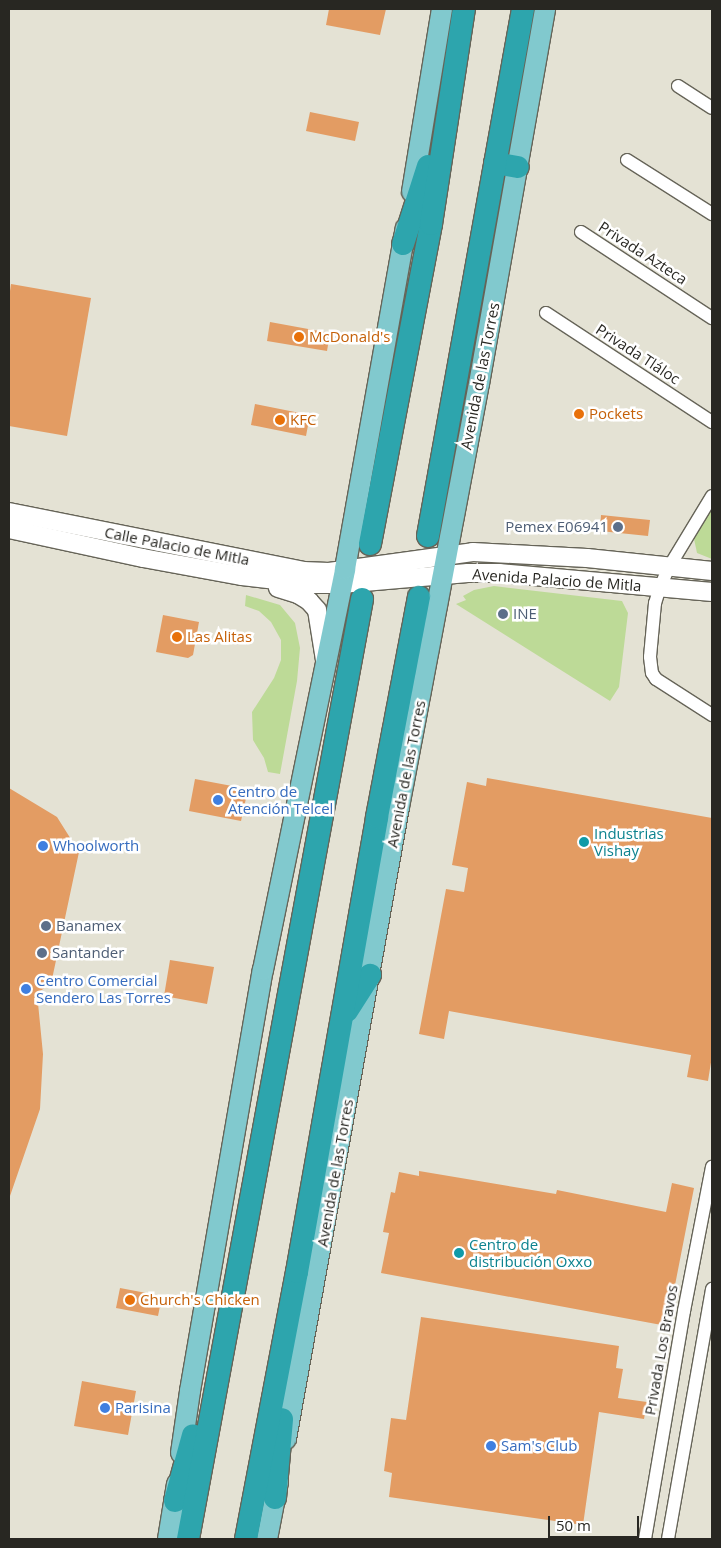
<!DOCTYPE html>
<html>
<head>
<meta charset="utf-8">
<style>
  body { margin:0 }
  #map { position:relative; width:721px; height:1548px; overflow:hidden; background:#e4e2d4; font-family:"Open Sans",sans-serif }
  div>[style] { position:absolute }
  [style*='--x'] { left:calc(var(--x)*1px); top:calc(var(--y)*1px); width:calc(var(--w)*1px); rotate:calc(var(--a)*1deg) }
  .green>* { inset:0; background:#bdda97 }
  .building>* { inset:0; background:#e39c63 }
  .roads { filter:drop-shadow(1px 0 #666458) drop-shadow(-1px 0 #666458) drop-shadow(0 1px #666458) drop-shadow(0 -1px #666458) }
  .street>* { height:12px; margin:-6px; padding:0 6px; transform-origin:6px; border-radius:6px; background:#fff }
  .secondary>* { height:18px; margin:-9px; padding:0 9px; transform-origin:9px; border-radius:9px; background:#fff }
  .primary>* { height:20px; margin:-10px; padding:0 10px; transform-origin:10px; border-radius:10px; background:#81c9ce }
  .highway>* { height:22px; margin:-11px; padding:0 11px; transform-origin:11px; border-radius:11px; background:#2da5ad }
  .dots>* { width:14px; height:14px; translate:-50% -50%; box-sizing:border-box; border:2px solid #fff; border-radius:50% }
  span { translate:-50% -50%; white-space:nowrap; text-align:center; line-height:1.15; -webkit-text-stroke:5px #fff; paint-order:stroke }
  .street-label { font-size:15px; color:#282722 }
  .food-label { font-size:15px; color:#c56008 }
  .left { translate:0 -50%; text-align:left }
  .service-label { font-size:15px; color:#4e5e75 }
  .right { translate:-100% -50%; text-align:right }
  .shop-label { font-size:15px; color:#366cbe }
  .culture-label { font-size:15px; color:#0d838f }
  .frame { position:absolute; inset:0; border:10px solid #282722; pointer-events:none }
  .scale { position:absolute; left:548px; top:1516px; width:91px; height:22px; box-sizing:border-box; border:2px solid #282722; border-top:0; padding-left:6px; font-size:15px; line-height:18px; white-space:nowrap; color:#282722; -webkit-text-stroke:4px #fff; paint-order:stroke }
</style>
</head>
<body>
<div id="map">
  <div class="green">
    <i style="clip-path:polygon(712px 506px,712px 559px,697px 553px,693px 534px)"></i>
    <i style="clip-path:polygon(494px 586px,622px 601px,628px 613px,619px 687px,610px 701px,456px 604px,466px 600px,463px 596px,474px 590px)"></i>
    <i style="clip-path:polygon(246px 595px,280px 605px,295px 623px,300px 648px,297px 681px,280px 774px,268px 772px,264px 758px,253px 740px,252px 712px,274px 678px,281px 660px,281px 640px,271px 622px,259px 611px,245px 606px)"></i>
  </div>
  <div class="building">
    <i style="clip-path:polygon(329px 9px,386px 9px,380px 35px,326px 25px)"></i>
    <i style="clip-path:polygon(310px 112px,359px 122px,355px 141px,306px 131px)"></i>
    <i style="clip-path:polygon(11px 284px,91px 298px,67px 436px,9px 426px,9px 298px)"></i>
    <i style="clip-path:polygon(270px 322px,330px 333px,327px 351px,267px 341px)"></i>
    <i style="clip-path:polygon(255px 404px,310px 415px,306px 436px,251px 425px)"></i>
    <i style="clip-path:polygon(601px 515px,650px 520px,648px 536px,600px 531px)"></i>
    <i style="clip-path:polygon(163px 615px,199px 622px,193px 655px,188px 658px,156px 652px)"></i>
    <i style="clip-path:polygon(487px 778px,712px 818px,712px 1056px,708px 1081px,687px 1077px,691px 1055px,449px 1011px,444px 1039px,419px 1034px,446px 889px,464px 892px,468px 868px,452px 865px,467px 782px,486px 786px)"></i>
    <i style="clip-path:polygon(195px 779px,248px 789px,241px 821px,189px 811px)"></i>
    <i style="clip-path:polygon(9px 788px,57px 817px,79px 852px,51px 984px,37px 993px,43px 1054px,40px 1109px,10px 1196px)"></i>
    <i style="clip-path:polygon(170px 960px,214px 967px,207px 1004px,164px 996px)"></i>
    <i style="clip-path:polygon(419px 1171px,556px 1194px,557px 1190px,666px 1212px,672px 1183px,694px 1188px,667px 1326px,381px 1273px,389px 1233px,383px 1232px,391px 1192px,395px 1193px,399px 1172px,419px 1176px)"></i>
    <i style="clip-path:polygon(120px 1288px,162px 1296px,158px 1316px,116px 1308px)"></i>
    <i style="clip-path:polygon(421px 1317px,619px 1346px,616px 1368px,623px 1369px,618px 1398px,647px 1402px,644px 1419px,599px 1412px,583px 1525px,389px 1497px,392px 1473px,384px 1471px,391px 1418px,406px 1420px)"></i>
    <i style="clip-path:polygon(82px 1381px,136px 1391px,128px 1435px,74px 1426px)"></i>
  </div>
  <div class="roads">
    <div class="street">
      <i style="--x:678;--y:86;--w:40;--a:32.9"></i>
      <i style="--x:627;--y:160;--w:101;--a:32.4"></i>
      <i style="--x:581;--y:232;--w:157;--a:33.3"></i>
      <i style="--x:546;--y:313;--w:199;--a:33.3"></i>
      <i style="--x:712;--y:496;--w:83;--a:121.2"></i>
      <i style="--x:669;--y:567;--w:22;--a:114"></i>
      <i style="--x:660;--y:587;--w:17;--a:107"></i>
      <i style="--x:655;--y:603;--w:54;--a:95.3"></i>
      <i style="--x:650;--y:657;--w:16;--a:83"></i>
      <i style="--x:652;--y:673;--w:7;--a:56"></i>
      <i style="--x:656;--y:679;--w:67;--a:32.7"></i>
      <i style="--x:645;--y:1539;--w:231;--a:-80.3"></i>
      <i style="--x:684;--y:1311;--w:147;--a:-79"></i>
      <i style="--x:668;--y:1539;--w:254;--a:-80"></i>
    </div>
    <div class="secondary">
      <i style="--x:9;--y:512;--w:300;--a:11.3"></i>
      <i style="--x:303;--y:571;--w:26;--a:2"></i>
      <i style="--x:329;--y:572;--w:145;--a:-7.9"></i>
      <i style="--x:473;--y:552;--w:114;--a:3"></i>
      <i style="--x:587;--y:558;--w:126;--a:5.9"></i>
      <i style="--x:9;--y:529;--w:137;--a:12.2"></i>
      <i style="--x:143;--y:558;--w:101;--a:10.3"></i>
      <i style="--x:242;--y:576;--w:67;--a:6.8"></i>
      <i style="--x:309;--y:584;--w:32;--a:0"></i>
      <i style="--x:341;--y:584;--w:127;--a:-5"></i>
      <i style="--x:468;--y:573;--w:31;--a:0"></i>
      <i style="--x:499;--y:573;--w:214;--a:5.1"></i>
      <i style="--x:278;--y:588;--w:21;--a:17"></i>
      <i style="--x:298;--y:594;--w:13;--a:32"></i>
      <i style="--x:309;--y:601;--w:12;--a:48"></i>
      <i style="--x:317;--y:610;--w:51;--a:80.9"></i>
    </div>
    <div class="primary">
      <i style="--x:412;--y:192;--w:185;--a:-80.7"></i>
      <i style="--x:286;--y:1439;--w:642;--a:-79.86"></i>
      <i style="--x:399;--y:807;--w:430;--a:-79.3"></i>
      <i style="--x:479;--y:384;--w:381;--a:-80"></i>
      <i style="--x:181;--y:1453;--w:63;--a:-81.7"></i>
      <i style="--x:190;--y:1391;--w:427;--a:-80.2"></i>
      <i style="--x:263;--y:970;--w:409;--a:-78.4"></i>
      <i style="--x:345;--y:569;--w:346;--a:-79.9"></i>
      <i style="--x:168;--y:1539;--w:56;--a:-80.7"></i>
      <i style="--x:267;--y:1539;--w:58;--a:-79.1"></i>
    </div>
    <div class="highway">
      <i style="--x:495;--y:163;--w:23;--a:10"></i>
      <i style="--x:403;--y:244;--w:82;--a:-72.2"></i>
      <i style="--x:428;--y:536;--w:535;--a:-79.78"></i>
      <i style="--x:370;--y:544;--w:326;--a:-79.2"></i>
      <i style="--x:431;--y:224;--w:218;--a:-81.3"></i>
      <i style="--x:347;--y:1011;--w:43;--a:-57.4"></i>
      <i style="--x:275;--y:1498;--w:79;--a:-84.9"></i>
      <i style="--x:175;--y:1501;--w:68;--a:-74.7"></i>
      <i style="--x:188;--y:1539;--w:956;--a:-79.51"></i>
      <i style="--x:246;--y:1539;--w:272;--a:-79.2"></i>
      <i style="--x:297;--y:1272;--w:462;--a:-80"></i>
      <i style="--x:377;--y:817;--w:224;--a:-79.2"></i>
    </div>
  </div>
  <div class="dots">
    <i style="left:299px;top:337px;background:#e8710a"></i>
    <i style="left:579px;top:414px;background:#e8710a"></i>
    <i style="left:280px;top:420px;background:#e8710a"></i>
    <i style="left:618px;top:527px;background:#5c6f8a"></i>
    <i style="left:503px;top:614px;background:#5c6f8a"></i>
    <i style="left:177px;top:637px;background:#e8710a"></i>
    <i style="left:218px;top:800px;background:#3f7fe0"></i>
    <i style="left:584px;top:842px;background:#0f9aa8"></i>
    <i style="left:43px;top:846px;background:#3f7fe0"></i>
    <i style="left:46px;top:926px;background:#5c6f8a"></i>
    <i style="left:42px;top:953px;background:#5c6f8a"></i>
    <i style="left:26px;top:989px;background:#3f7fe0"></i>
    <i style="left:459px;top:1253px;background:#0f9aa8"></i>
    <i style="left:130px;top:1300px;background:#e8710a"></i>
    <i style="left:105px;top:1408px;background:#3f7fe0"></i>
    <i style="left:491px;top:1446px;background:#3f7fe0"></i>
  </div>
  <div class="street-label">
    <span style="left:643px;top:253px;rotate:33deg">Privada Azteca</span>
    <span style="left:638px;top:354px;rotate:33deg">Privada Tláloc</span>
    <span style="left:480px;top:376px;rotate:-79deg">Avenida de las Torres</span>
    <span style="left:177px;top:546px;rotate:11deg">Calle Palacio de Mitla</span>
    <span style="left:557px;top:580px;rotate:4deg">Avenida Palacio de Mitla</span>
    <span style="left:406px;top:774px;rotate:-79deg">Avenida de las Torres</span>
    <span style="left:335px;top:1173px;rotate:-80deg">Avenida de las Torres</span>
    <span style="left:661px;top:1350px;rotate:-80deg">Privada Los Bravos</span>
  </div>
  <div class="food-label">
    <span class="left" style="left:309px;top:337px">McDonald's</span>
    <span class="left" style="left:589px;top:414px">Pockets</span>
    <span class="left" style="left:290px;top:420px">KFC</span>
    <span class="left" style="left:187px;top:637px">Las Alitas</span>
    <span class="left" style="left:140px;top:1300px">Church's Chicken</span>
  </div>
  <div class="service-label">
    <span class="right" style="left:608px;top:527px">Pemex E06941</span>
    <span class="left" style="left:513px;top:614px">INE</span>
    <span class="left" style="left:56px;top:926px">Banamex</span>
    <span class="left" style="left:52px;top:953px">Santander</span>
  </div>
  <div class="shop-label">
    <span class="left" style="left:228px;top:800px">Centro de<br>Atención Telcel</span>
    <span class="left" style="left:53px;top:846px">Whoolworth</span>
    <span class="left" style="left:36px;top:989px">Centro Comercial<br>Sendero Las Torres</span>
    <span class="left" style="left:115px;top:1408px">Parisina</span>
    <span class="left" style="left:501px;top:1446px">Sam's Club</span>
  </div>
  <div class="culture-label">
    <span class="left" style="left:594px;top:842px">Industrias<br>Vishay</span>
    <span class="left" style="left:469px;top:1253px">Centro de<br>distribución Oxxo</span>
  </div>
  <div class="frame"></div>
  <div class="scale">50 m</div>
</div>
</body>
</html>
